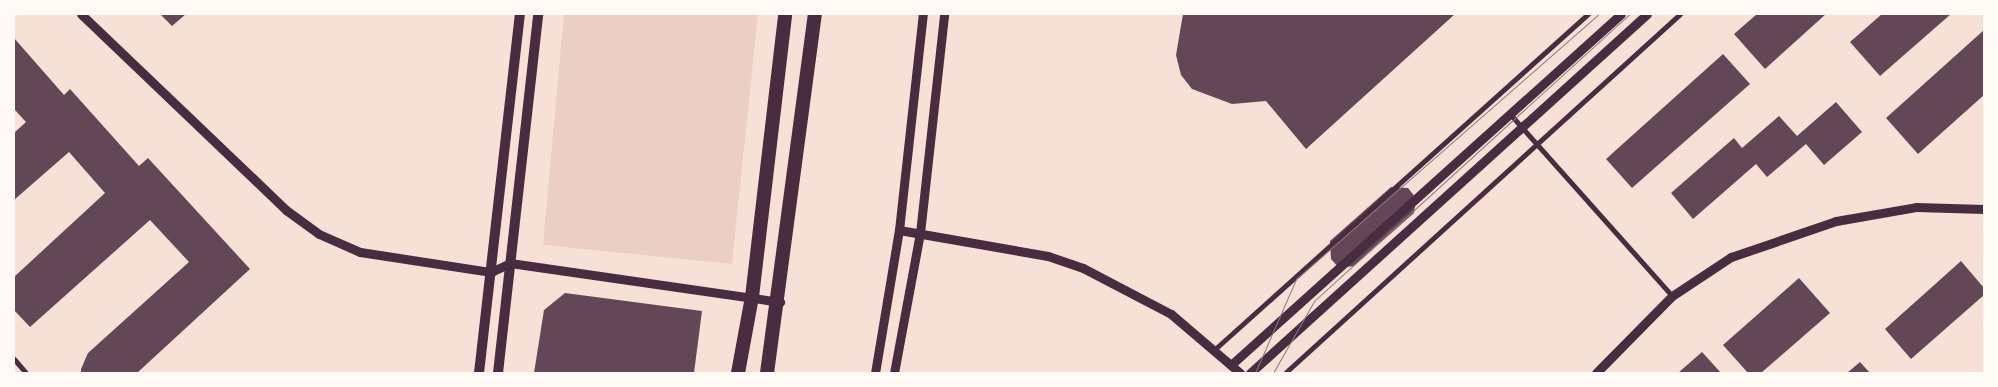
<!DOCTYPE html>
<html>
<head>
<meta charset="utf-8">
<style>
  body { margin:0 }
  #map { position:relative; width:1998px; height:387px; overflow:hidden; background:#f7e1d7; font-family:"IBM Plex Sans",sans-serif }
  div>[style] { position:absolute }
  [style*='--x'] { left:calc(var(--x)*1px); top:calc(var(--y)*1px); width:calc(var(--w)*1px); rotate:calc(var(--a)*1deg) }
  .green>* { inset:0; background:#ebcfc5 }
  .building>* { inset:0; background:#644757 }
  .minor>* { height:5px; margin:-2.5px; padding:0 2.5px; transform-origin:2.5px; border-radius:2.5px; background:#4a2c40 }
  .tertiary>* { height:9px; margin:-4.5px; padding:0 4.5px; transform-origin:4.5px; border-radius:4.5px; background:#4a2c40 }
  .secondary>* { height:10px; margin:-5px; padding:0 5px; transform-origin:5px; border-radius:5px; background:#4a2c40 }
  .trunk>* { height:14px; margin:-7px; padding:0 7px; transform-origin:7px; border-radius:7px; background:#4a2c40 }
  .tram>* { height:1px; margin:-0.5px; padding:0 0.5px; transform-origin:0.5px; border-radius:0.5px; background:#8f747c }
  span { translate:-50% -50%; white-space:nowrap; text-align:center; line-height:1.15; -webkit-text-stroke:4.5px #fffaf5; paint-order:stroke }
  .frame { position:absolute; inset:0; border:15px solid #fffaf5; pointer-events:none }
</style>
</head>
<body>
<div id="map">
  <div class="green">
    <i style="clip-path:polygon(564px 14px,758px 14px,732px 264px,543px 245px)"></i>
  </div>
  <div class="building">
    <i style="clip-path:polygon(160px 14px,186px 14px,172px 26px)"></i>
    <i style="clip-path:polygon(1183px 14px,1455px 14px,1306px 149px,1266px 101px,1232px 104px,1192px 89px,1181px 75px,1176px 55px)"></i>
    <i style="clip-path:polygon(1757px 14px,1826px 14px,1765px 69px,1734px 34px)"></i>
    <i style="clip-path:polygon(1882px 14px,1951px 14px,1880px 76px,1850px 42px)"></i>
    <i style="clip-path:polygon(1984px 30px,1984px 95px,1918px 154px,1886px 118px)"></i>
    <i style="clip-path:polygon(14px 38px,64px 95px,70px 89px,139px 166px,148px 158px,250px 269px,137px 373px,81px 373px,81px 369px,88px 353px,189px 262px,150px 220px,30px 327px,14px 310px,14px 277px,105px 193px,69px 152px,14px 200px,14px 133px,26px 122px,14px 109px)"></i>
    <i style="clip-path:polygon(1723px 54px,1750px 84px,1632px 188px,1606px 159px)"></i>
    <i style="clip-path:polygon(1836px 102px,1862px 132px,1824px 165px,1806px 144px,1767px 177px,1756px 164px,1693px 219px,1671px 193px,1734px 138px,1742px 148px,1779px 116px,1797px 136px)"></i>
    <i style="clip-path:polygon(1391px 187px,1408px 188px,1416px 198px,1414px 213px,1354px 266px,1339px 268px,1331px 259px,1330px 241px)"></i>
    <i style="clip-path:polygon(1961px 261px,1984px 288px,1984px 295px,1911px 359px,1885px 329px)"></i>
    <i style="clip-path:polygon(1799px 278px,1830px 313px,1761px 373px,1748px 373px,1723px 345px)"></i>
    <i style="clip-path:polygon(565px 293px,702px 311px,694px 373px,534px 373px,544px 310px)"></i>
    <i style="clip-path:polygon(1702px 352px,1721px 373px,1678px 373px)"></i>
    <i style="clip-path:polygon(1860px 362px,1870px 373px,1847px 373px)"></i>
  </div>
  <div class="minor">
    <i style="--x:1510;--y:114;--w:244;--a:48.3"></i>
    <i style="--x:1215;--y:349;--w:501;--a:-41.93"></i>
    <i style="--x:14;--y:359;--w:18;--a:49"></i>
    <i style="--x:1285;--y:373;--w:534;--a:-42.27"></i>
  </div>
  <div class="tertiary">
    <i style="--x:81;--y:14;--w:284;--a:43.7"></i>
    <i style="--x:286;--y:210;--w:41;--a:36"></i>
    <i style="--x:319;--y:234;--w:45;--a:23.7"></i>
    <i style="--x:360;--y:252;--w:133;--a:8.7"></i>
    <i style="--x:491;--y:272;--w:21;--a:-25"></i>
    <i style="--x:510;--y:263;--w:273;--a:8.2"></i>
    <i style="--x:899;--y:230;--w:151;--a:9.9"></i>
    <i style="--x:1048;--y:256;--w:37;--a:19"></i>
    <i style="--x:1083;--y:268;--w:99;--a:27.6"></i>
    <i style="--x:1171;--y:314;--w:91;--a:40.5"></i>
    <i style="--x:1232;--y:364;--w:523;--a:-41.98"></i>
    <i style="--x:875;--y:373;--w:145;--a:-80.5"></i>
    <i style="--x:899;--y:230;--w:217;--a:-83.7"></i>
    <i style="--x:894;--y:373;--w:142;--a:-79.5"></i>
    <i style="--x:920;--y:233;--w:220;--a:-83.7"></i>
    <i style="--x:1250;--y:373;--w:535;--a:-42.12"></i>
    <i style="--x:1596;--y:373;--w:108;--a:-45.4"></i>
    <i style="--x:1672;--y:296;--w:71;--a:-33.5"></i>
    <i style="--x:1731;--y:257;--w:111;--a:-18.9"></i>
    <i style="--x:1836;--y:221;--w:81;--a:-9.9"></i>
    <i style="--x:1916;--y:207;--w:68;--a:1.7"></i>
  </div>
  <div class="secondary">
    <i style="--x:479;--y:373;--w:361;--a:-83.5"></i>
    <i style="--x:498;--y:373;--w:361;--a:-83.6"></i>
  </div>
  <div class="trunk">
    <i style="--x:738;--y:373;--w:77;--a:-79.6"></i>
    <i style="--x:752;--y:297;--w:285;--a:-83.3"></i>
    <i style="--x:767;--y:373;--w:362;--a:-82.4"></i>
  </div>
  <div class="tram">
    <i style="--x:1255;--y:373;--w:103;--a:-66.4"></i>
    <i style="--x:1296;--y:279;--w:403;--a:-41.2"></i>
    <i style="--x:1273;--y:373;--w:83;--a:-60.3"></i>
    <i style="--x:1314;--y:301;--w:426;--a:-42.3"></i>
  </div>
  <div class="frame"></div>
</div>
</body>
</html>
